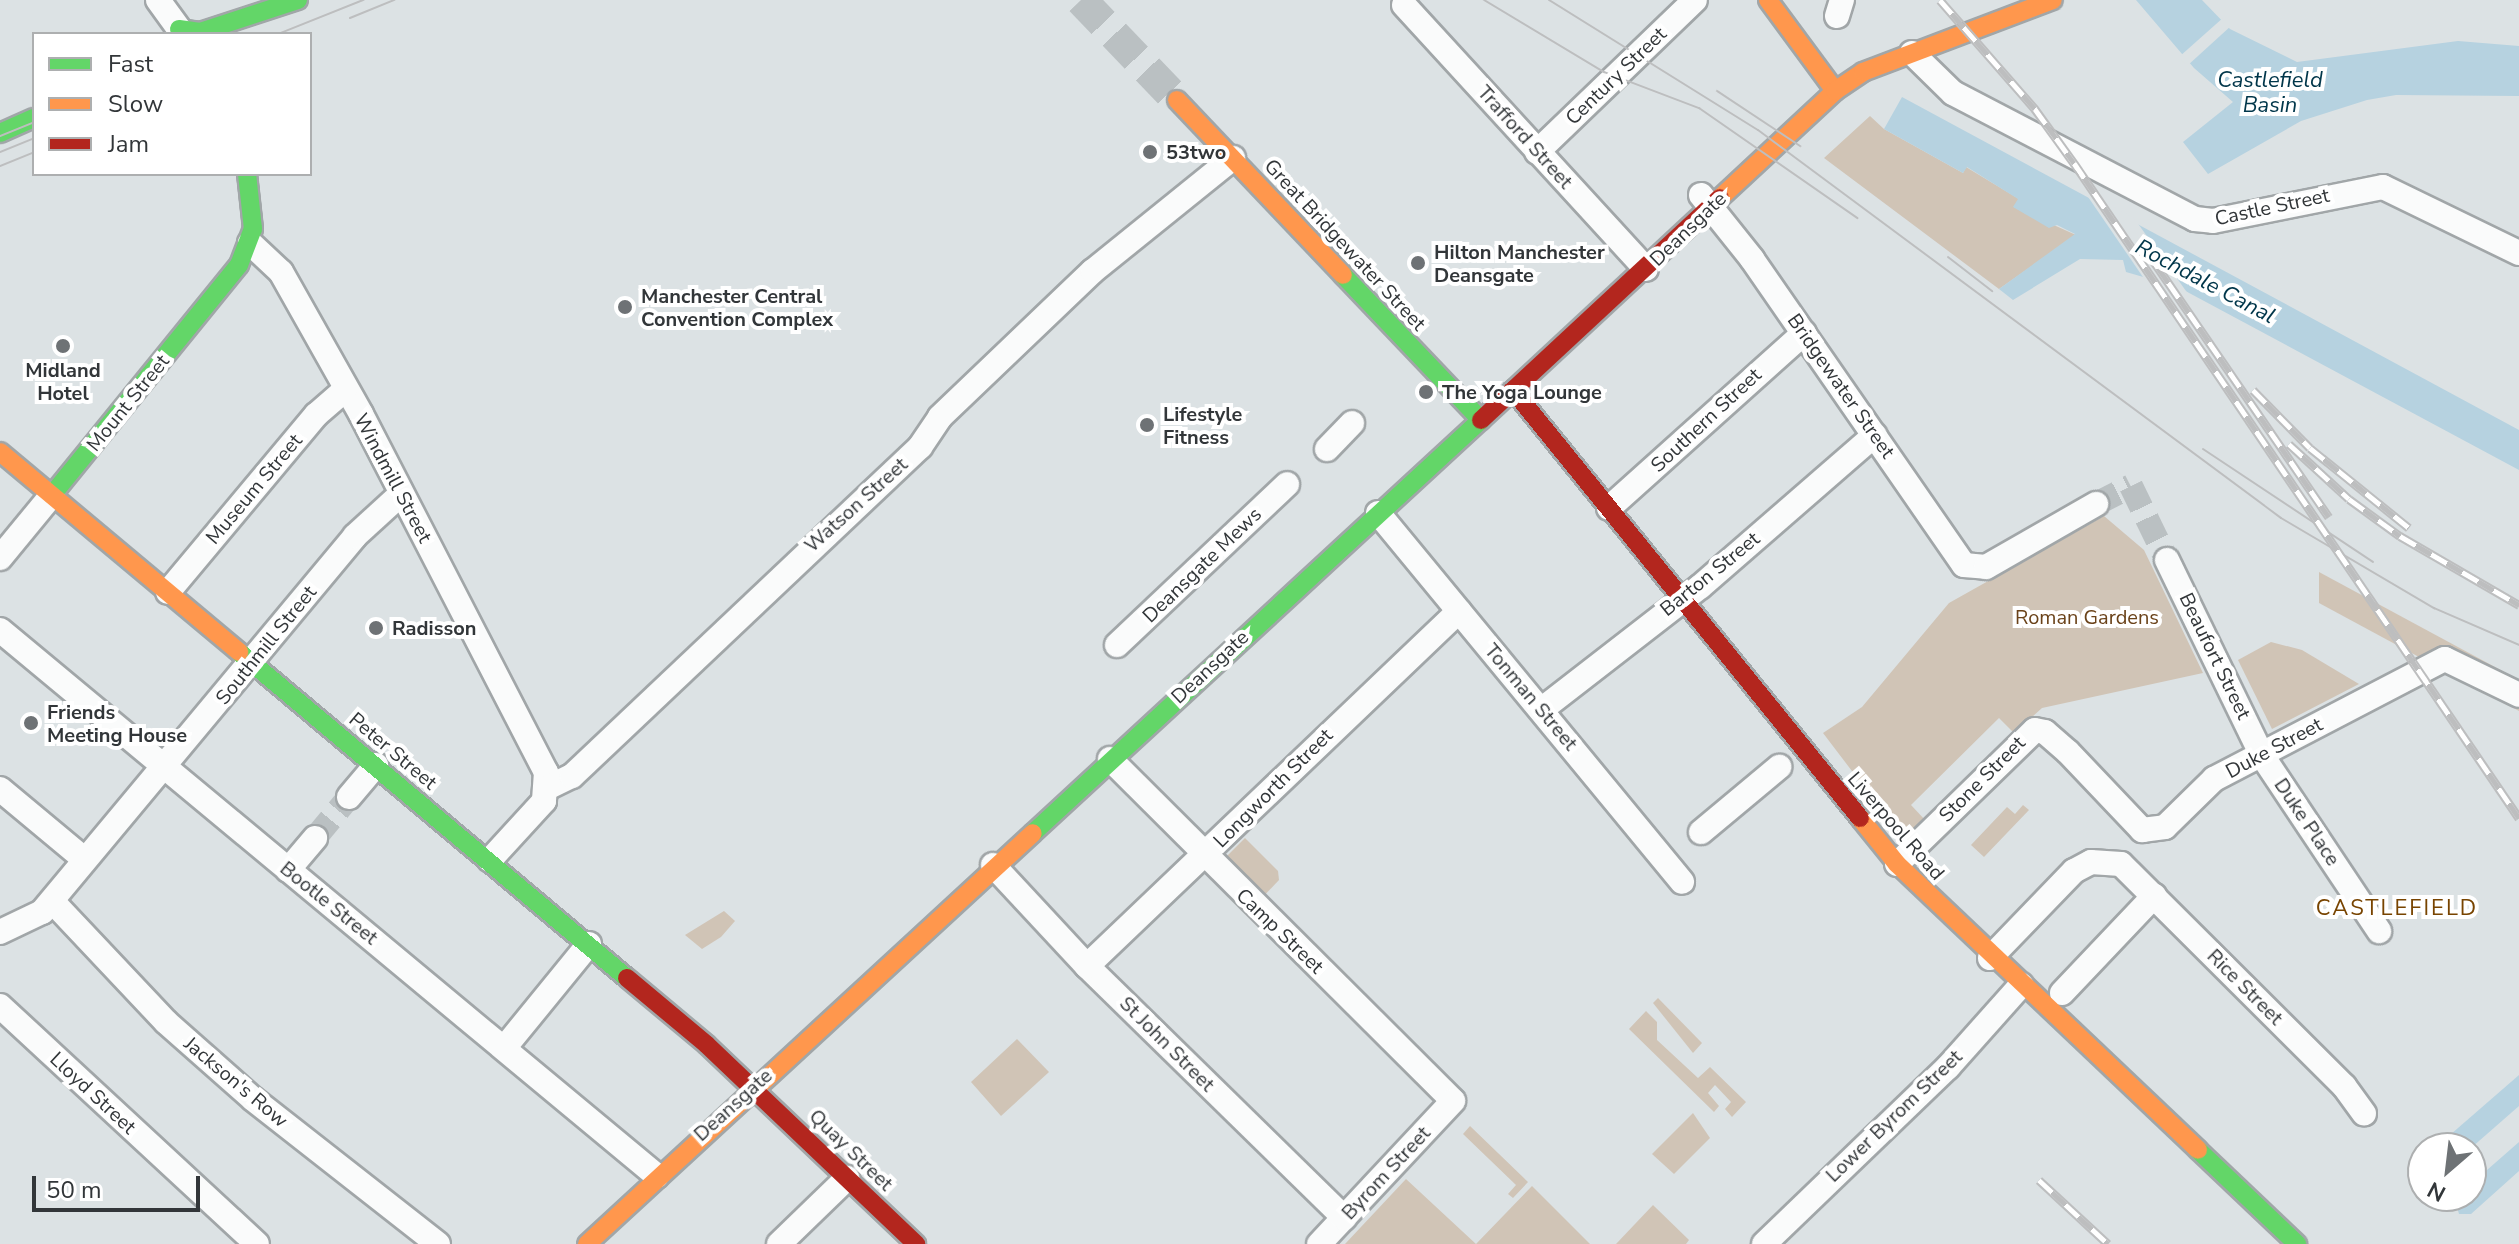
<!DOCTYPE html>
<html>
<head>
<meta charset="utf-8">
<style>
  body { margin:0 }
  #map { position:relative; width:2519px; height:1244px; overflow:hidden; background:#dce2e4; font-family:"Nunito Sans",sans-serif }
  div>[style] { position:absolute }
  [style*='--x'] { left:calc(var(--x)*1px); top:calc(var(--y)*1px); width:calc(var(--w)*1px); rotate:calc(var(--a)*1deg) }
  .green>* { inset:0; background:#d0c4b6 }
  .water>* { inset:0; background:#b6d2e0 }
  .pier>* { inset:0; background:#dce2e4 }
  .street-tunnel>* { height:24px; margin-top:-12px; transform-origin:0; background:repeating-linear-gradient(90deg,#bac0c2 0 24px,transparent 0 36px) }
  .secondary-tunnel>* { height:32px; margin-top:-16px; transform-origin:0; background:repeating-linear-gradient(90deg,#bac0c2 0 32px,transparent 0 48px) }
  .roads { filter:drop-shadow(2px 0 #a1a6a8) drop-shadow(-2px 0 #a1a6a8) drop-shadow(0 2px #a1a6a8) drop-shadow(0 -2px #a1a6a8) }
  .street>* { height:24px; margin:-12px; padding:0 12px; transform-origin:12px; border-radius:12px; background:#fafbfb }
  .fast>* { height:18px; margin:-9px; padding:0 9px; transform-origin:9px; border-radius:9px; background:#63d668 }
  .slow>* { height:18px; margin:-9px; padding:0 9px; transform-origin:9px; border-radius:9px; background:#ff974d }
  .jam>* { height:18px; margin:-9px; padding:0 9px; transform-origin:9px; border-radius:9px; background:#b3261e }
  .tram>* { height:2px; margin:-1px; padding:0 1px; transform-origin:1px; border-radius:1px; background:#bdbebf }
  .rail>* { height:9px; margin-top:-4.5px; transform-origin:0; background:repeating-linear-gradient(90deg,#fff 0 18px,#bdbebf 0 36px); box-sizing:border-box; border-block:2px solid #bdbebf }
  .dots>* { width:22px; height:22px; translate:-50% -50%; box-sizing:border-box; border:4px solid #fff; border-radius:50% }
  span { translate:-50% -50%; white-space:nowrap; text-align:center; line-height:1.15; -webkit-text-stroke:8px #fff; paint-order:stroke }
  .street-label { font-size:20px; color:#323639 }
  .poi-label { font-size:20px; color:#323639; font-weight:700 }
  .left { translate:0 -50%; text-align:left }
  .park-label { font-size:20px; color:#6a4219 }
  .water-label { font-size:22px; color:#00364a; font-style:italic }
  .neighbourhood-label { font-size:22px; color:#784400; letter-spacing:2px }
  .legend { position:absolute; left:32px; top:32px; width:280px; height:144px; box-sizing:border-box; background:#fff; border:2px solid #adafb0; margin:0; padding:10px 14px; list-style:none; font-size:24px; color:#323639 }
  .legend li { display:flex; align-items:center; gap:16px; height:40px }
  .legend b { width:40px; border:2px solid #adafb0 }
  .north { position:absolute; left:2407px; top:1132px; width:80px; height:80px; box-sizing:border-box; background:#fff; border:2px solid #adafb0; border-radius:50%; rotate:208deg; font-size:22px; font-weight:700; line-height:32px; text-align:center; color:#323639 }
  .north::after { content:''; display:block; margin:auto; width:28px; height:36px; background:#6e7275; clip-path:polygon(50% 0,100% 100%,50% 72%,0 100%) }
  .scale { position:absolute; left:32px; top:1176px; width:168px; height:36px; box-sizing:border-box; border:4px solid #323639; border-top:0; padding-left:10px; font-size:24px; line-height:28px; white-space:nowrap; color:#323639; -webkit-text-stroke:6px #fff; paint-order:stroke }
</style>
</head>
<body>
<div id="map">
  <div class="green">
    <i style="clip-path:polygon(1870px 116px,1884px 129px,1963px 173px,1966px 167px,2019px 199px,2014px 207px,2076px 235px,1999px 289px,1824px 158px)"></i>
    <i style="clip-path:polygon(2104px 516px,2144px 550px,2203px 673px,2042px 708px,2014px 733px,1999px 718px,1911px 805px,1926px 821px,1906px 842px,1823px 733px,1862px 707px,1949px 603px)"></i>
    <i style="clip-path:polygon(2319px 572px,2519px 680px,2519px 711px,2319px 603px)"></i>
    <i style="clip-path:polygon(2271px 642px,2302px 650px,2359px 684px,2272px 729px,2238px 660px)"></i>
    <i style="clip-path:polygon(2023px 805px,2029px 810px,1984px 857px,1971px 845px,2007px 807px,2015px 814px)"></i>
    <i style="clip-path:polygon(1245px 838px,1278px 871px,1279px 880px,1260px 900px,1223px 860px)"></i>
    <i style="clip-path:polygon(724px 911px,735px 921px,721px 937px,702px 949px,685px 935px)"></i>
    <i style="clip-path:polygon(1658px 998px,1702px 1043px,1693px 1053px,1653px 1003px)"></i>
    <i style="clip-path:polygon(1646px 1011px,1657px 1022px,1657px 1040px,1698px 1078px,1710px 1067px,1746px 1102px,1732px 1117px,1725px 1109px,1731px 1102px,1715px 1085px,1708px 1093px,1719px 1106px,1714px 1112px,1629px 1029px)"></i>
    <i style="clip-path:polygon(1017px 1039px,1049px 1072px,1001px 1116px,971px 1082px)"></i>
    <i style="clip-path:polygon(1693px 1113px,1710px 1138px,1674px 1174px,1652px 1154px)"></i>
    <i style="clip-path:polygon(1470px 1126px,1528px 1182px,1513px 1198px,1508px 1194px,1516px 1185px,1463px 1134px)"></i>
    <i style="clip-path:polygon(1406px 1179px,1476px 1244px,1532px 1186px,1590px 1244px,1345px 1244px)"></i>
    <i style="clip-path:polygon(1653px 1205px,1689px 1240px,1686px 1244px,1616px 1244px)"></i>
  </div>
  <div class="water">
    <i style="clip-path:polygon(2136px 0,2202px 0,2230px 29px,2297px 62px,2458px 41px,2519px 46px,2519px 96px,2396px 95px,2367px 100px,2301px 121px,2208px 174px,2183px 142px,2233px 102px,2194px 68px)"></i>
    <i style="clip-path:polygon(1902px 97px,2519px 430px,2519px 470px,2178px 287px,2126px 272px,2123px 260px,2080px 259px,2013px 300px,1999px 289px,2075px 234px,2057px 225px,2049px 228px,2013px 207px,2018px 199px,1967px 167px,1963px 173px,1884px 129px)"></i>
    <i style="clip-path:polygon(2519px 1075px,2519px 1106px,2471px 1148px,2435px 1148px)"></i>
    <i style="clip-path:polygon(2519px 1142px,2519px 1171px,2471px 1214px,2459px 1214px,2455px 1200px,2471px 1196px,2471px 1184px)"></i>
  </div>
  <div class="pier">
    <i style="clip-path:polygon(2224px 17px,2232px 25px,2187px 66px,2179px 57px)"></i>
    <i style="clip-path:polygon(2084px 191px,2134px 218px,2191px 298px,2145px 280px)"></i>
  </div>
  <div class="street-tunnel">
    <i style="--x:2096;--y:504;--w:39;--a:-27"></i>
    <i style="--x:2131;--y:486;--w:82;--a:64.1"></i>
    <i style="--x:315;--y:838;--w:53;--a:-50.3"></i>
  </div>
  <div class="secondary-tunnel">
    <i style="--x:1081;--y:0;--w:139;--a:46.2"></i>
  </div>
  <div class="roads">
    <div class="street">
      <i style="--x:158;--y:0;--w:36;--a:54"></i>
      <i style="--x:1404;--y:5;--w:358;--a:47.5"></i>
      <i style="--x:1837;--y:16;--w:17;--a:-73"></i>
      <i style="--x:1912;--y:53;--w:57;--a:44.3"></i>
      <i style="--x:1953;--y:93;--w:273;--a:27.5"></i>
      <i style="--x:2195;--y:219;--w:18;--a:6"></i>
      <i style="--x:2213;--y:221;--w:173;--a:-11.3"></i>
      <i style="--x:2383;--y:187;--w:151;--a:25.9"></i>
      <i style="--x:1537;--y:152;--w:219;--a:-43.9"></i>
      <i style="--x:1701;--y:195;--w:82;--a:51.4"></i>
      <i style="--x:1752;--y:259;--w:372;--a:55.3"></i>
      <i style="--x:1964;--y:565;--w:22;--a:5"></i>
      <i style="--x:1986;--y:567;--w:127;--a:-29.8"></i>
      <i style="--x:250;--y:243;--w:42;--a:43.1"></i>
      <i style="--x:281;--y:272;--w:163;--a:60.6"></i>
      <i style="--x:361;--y:414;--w:403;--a:62.7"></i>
      <i style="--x:546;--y:772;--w:29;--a:94"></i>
      <i style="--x:544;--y:801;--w:80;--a:132.5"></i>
      <i style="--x:1327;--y:449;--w:36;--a:-46"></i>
      <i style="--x:1609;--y:508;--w:262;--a:-41.9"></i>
      <i style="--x:1378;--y:513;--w:478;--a:50.5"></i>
      <i style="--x:0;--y:558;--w:82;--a:-50.5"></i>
      <i style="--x:2167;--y:560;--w:216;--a:64.1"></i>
      <i style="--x:2261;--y:754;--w:213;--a:56.3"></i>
      <i style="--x:168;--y:592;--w:231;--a:-50.1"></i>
      <i style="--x:316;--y:415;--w:38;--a:-41"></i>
      <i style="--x:0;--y:630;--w:854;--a:39.73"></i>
      <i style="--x:1117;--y:645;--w:234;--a:-43.4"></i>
      <i style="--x:1541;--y:710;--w:202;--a:-37.8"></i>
      <i style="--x:1701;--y:586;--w:230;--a:-41"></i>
      <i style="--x:1110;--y:759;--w:484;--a:44.9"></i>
      <i style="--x:1453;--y:1101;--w:196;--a:133.1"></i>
      <i style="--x:549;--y:787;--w:25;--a:-26"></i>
      <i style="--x:572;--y:776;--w:479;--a:-43.4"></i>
      <i style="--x:920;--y:447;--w:36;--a:-56"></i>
      <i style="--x:940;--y:417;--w:211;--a:-43.7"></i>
      <i style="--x:1093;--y:271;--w:180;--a:-38.9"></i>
      <i style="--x:0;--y:789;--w:109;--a:39.8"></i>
      <i style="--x:349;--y:797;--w:42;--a:-49.8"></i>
      <i style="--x:2142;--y:830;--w:23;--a:-7"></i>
      <i style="--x:2165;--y:827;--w:69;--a:-44.4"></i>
      <i style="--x:2214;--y:779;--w:260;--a:-27.5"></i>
      <i style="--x:2445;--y:659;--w:82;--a:25.9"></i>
      <i style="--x:1701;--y:832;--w:102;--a:-39.8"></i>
      <i style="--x:1897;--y:864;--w:192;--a:-44.2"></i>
      <i style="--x:2035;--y:730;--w:10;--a:11"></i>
      <i style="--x:2045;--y:732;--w:30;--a:41"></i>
      <i style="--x:2068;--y:752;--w:108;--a:46.5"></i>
      <i style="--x:2121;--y:864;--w:315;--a:44.9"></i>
      <i style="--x:2344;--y:1086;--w:34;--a:54"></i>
      <i style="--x:993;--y:865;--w:138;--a:47.1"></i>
      <i style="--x:1087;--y:966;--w:360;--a:44.4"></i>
      <i style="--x:288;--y:870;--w:42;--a:-49.8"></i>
      <i style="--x:52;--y:901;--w:166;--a:46.7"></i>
      <i style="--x:166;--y:1022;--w:116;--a:41.5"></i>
      <i style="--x:253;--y:1099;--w:235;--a:38.1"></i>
      <i style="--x:0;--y:932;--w:47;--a:-25.5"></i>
      <i style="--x:42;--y:912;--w:489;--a:-50.2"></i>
      <i style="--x:355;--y:536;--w:62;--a:-42.4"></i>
      <i style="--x:1990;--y:958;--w:121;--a:-46"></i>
      <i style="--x:2074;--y:871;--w:19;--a:-28"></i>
      <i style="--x:2091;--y:862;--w:30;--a:4"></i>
      <i style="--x:1087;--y:966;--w:514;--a:-43.66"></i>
      <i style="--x:2062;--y:993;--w:134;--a:-46.5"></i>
      <i style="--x:0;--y:1006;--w:350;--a:42.8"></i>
      <i style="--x:505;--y:1047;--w:133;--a:-50.8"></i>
      <i style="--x:779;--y:1244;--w:95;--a:-44.1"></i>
      <i style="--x:1764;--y:1244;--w:255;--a:-43.9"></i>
      <i style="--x:1948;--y:1067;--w:110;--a:-48.3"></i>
    </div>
    <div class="fast">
      <i style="--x:179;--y:29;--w:21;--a:8"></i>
      <i style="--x:200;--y:32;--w:103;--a:-18.1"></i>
      <i style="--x:0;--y:133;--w:37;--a:-24"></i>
      <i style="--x:52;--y:495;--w:296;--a:-50.9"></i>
      <i style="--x:239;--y:265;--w:39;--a:-69"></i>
      <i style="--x:253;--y:229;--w:55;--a:-96.2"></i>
      <i style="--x:239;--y:652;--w:507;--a:40.04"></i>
      <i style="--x:1033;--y:833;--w:609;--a:-42.67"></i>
      <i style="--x:1481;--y:420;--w:200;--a:-133.6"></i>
      <i style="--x:2198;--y:1150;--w:137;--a:43.5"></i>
    </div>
    <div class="slow">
      <i style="--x:1768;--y:0;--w:113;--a:53.6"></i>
      <i style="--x:1177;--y:100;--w:241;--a:46.5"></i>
      <i style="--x:1720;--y:198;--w:157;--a:-42.9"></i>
      <i style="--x:1835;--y:91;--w:34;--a:-34"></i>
      <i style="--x:1863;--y:72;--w:203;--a:-20.8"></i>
      <i style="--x:0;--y:452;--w:312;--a:39.9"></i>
      <i style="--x:1860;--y:818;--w:59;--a:51.2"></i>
      <i style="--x:1897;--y:864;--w:415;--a:43.5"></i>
      <i style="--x:587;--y:1244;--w:606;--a:-42.66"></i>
    </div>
    <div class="jam">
      <i style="--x:1513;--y:390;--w:551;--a:50.97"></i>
      <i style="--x:1481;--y:420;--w:326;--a:-42.9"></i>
      <i style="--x:627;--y:978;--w:104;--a:39.9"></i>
      <i style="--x:707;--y:1045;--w:289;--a:43.6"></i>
    </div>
  </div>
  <div class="tram">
    <i style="--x:1484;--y:0;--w:140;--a:31"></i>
    <i style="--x:1604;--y:72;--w:102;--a:20.8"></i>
    <i style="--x:1699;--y:108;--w:193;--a:34.8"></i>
    <i style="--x:1549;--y:0;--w:246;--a:31.9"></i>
    <i style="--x:1758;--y:130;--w:651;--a:36.57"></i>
    <i style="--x:2281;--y:518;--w:178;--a:30.5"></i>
    <i style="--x:2434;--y:608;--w:93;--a:23.5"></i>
    <i style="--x:350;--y:18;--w:48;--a:-22.2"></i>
    <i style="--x:278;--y:34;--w:92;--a:-21.8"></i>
    <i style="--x:1717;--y:91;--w:100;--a:33.5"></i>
    <i style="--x:0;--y:136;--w:37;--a:-22"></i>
    <i style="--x:0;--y:152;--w:37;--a:-22"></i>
    <i style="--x:0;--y:166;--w:37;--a:-22"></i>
    <i style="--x:1948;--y:257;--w:56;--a:37.7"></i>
    <i style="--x:2203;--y:449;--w:204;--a:33.6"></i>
  </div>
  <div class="rail">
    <i style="--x:1940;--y:0;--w:145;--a:48.9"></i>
    <i style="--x:2035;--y:109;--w:67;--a:54.2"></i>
    <i style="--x:2074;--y:163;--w:792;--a:55.81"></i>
    <i style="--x:2148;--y:253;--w:320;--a:55.6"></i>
    <i style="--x:2253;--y:390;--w:81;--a:45.5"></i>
    <i style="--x:2310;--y:448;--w:127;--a:38.9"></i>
    <i style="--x:2289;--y:444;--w:81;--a:42.5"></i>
    <i style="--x:2349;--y:499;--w:63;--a:36"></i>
    <i style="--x:2400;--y:536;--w:138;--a:30.1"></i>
    <i style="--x:2039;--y:1180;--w:94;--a:42.8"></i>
  </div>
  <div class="dots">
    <i style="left:1150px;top:152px;background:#6e7275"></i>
    <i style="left:1418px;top:263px;background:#6e7275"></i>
    <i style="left:625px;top:307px;background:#6e7275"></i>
    <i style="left:63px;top:346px;background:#6e7275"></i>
    <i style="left:1426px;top:392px;background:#6e7275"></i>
    <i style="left:1147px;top:425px;background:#6e7275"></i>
    <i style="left:376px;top:628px;background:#6e7275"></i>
    <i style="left:31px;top:723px;background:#6e7275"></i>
  </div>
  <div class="street-label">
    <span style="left:1616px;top:76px;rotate:-44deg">Century Street</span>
    <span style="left:1525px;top:137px;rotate:48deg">Trafford Street</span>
    <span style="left:2272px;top:207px;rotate:-12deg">Castle Street</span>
    <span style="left:1688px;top:229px;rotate:-44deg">Deansgate</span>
    <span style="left:1345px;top:245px;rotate:47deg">Great Bridgewater Street</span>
    <span style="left:1841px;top:386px;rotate:55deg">Bridgewater Street</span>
    <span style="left:128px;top:403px;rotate:-51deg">Mount Street</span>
    <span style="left:1706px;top:420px;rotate:-43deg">Southern Street</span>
    <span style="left:393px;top:478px;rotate:62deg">Windmill Street</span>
    <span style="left:254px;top:489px;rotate:-50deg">Museum Street</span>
    <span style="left:856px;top:505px;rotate:-42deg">Watson Street</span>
    <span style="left:1202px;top:565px;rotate:-44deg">Deansgate Mews</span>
    <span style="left:1710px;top:574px;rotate:-39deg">Barton Street</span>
    <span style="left:266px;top:645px;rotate:-51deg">Southmill Street</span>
    <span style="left:2215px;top:656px;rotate:64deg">Beaufort Street</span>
    <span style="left:1210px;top:667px;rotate:-43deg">Deansgate</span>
    <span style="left:1531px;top:697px;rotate:50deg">Tonman Street</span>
    <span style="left:2274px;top:748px;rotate:-28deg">Duke Street</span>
    <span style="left:393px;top:751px;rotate:40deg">Peter Street</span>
    <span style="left:1982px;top:779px;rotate:-45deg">Stone Street</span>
    <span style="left:1273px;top:788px;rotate:-45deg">Longworth Street</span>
    <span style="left:2307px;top:822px;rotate:56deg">Duke Place</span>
    <span style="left:1896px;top:826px;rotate:49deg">Liverpool Road</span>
    <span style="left:329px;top:903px;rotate:39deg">Bootle Street</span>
    <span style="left:1280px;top:931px;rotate:44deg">Camp Street</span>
    <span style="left:2245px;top:987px;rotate:45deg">Rice Street</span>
    <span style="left:1167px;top:1044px;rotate:45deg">St John Street</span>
    <span style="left:236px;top:1082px;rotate:40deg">Jackson's Row</span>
    <span style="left:93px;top:1093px;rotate:43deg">Lloyd Street</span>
    <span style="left:733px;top:1105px;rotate:-42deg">Deansgate</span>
    <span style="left:1894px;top:1116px;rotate:-44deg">Lower Byrom Street</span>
    <span style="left:851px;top:1150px;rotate:44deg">Quay Street</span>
    <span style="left:1386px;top:1173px;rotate:-47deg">Byrom Street</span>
  </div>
  <div class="poi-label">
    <span class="left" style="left:1166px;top:152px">53two</span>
    <span class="left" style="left:1434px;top:264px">Hilton Manchester<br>Deansgate</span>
    <span class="left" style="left:641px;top:308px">Manchester Central<br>Convention Complex</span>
    <span style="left:63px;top:382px">Midland<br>Hotel</span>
    <span class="left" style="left:1442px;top:392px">The Yoga Lounge</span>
    <span class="left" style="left:1163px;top:426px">Lifestyle<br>Fitness</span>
    <span class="left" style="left:392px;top:628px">Radisson</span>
    <span class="left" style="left:47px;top:724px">Friends<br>Meeting House</span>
  </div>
  <div class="park-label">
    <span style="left:2087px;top:617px">Roman Gardens</span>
  </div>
  <div class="water-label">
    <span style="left:2270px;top:93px">Castlefield<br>Basin</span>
    <span style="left:2205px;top:282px;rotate:28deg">Rochdale Canal</span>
  </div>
  <div class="neighbourhood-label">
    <span style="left:2397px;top:909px">CASTLEFIELD</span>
  </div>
  <ul class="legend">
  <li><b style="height:10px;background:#63d668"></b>Fast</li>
  <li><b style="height:10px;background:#ff974d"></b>Slow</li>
  <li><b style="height:10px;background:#b3261e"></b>Jam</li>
  </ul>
  <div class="north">N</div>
  <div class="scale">50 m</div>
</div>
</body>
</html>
